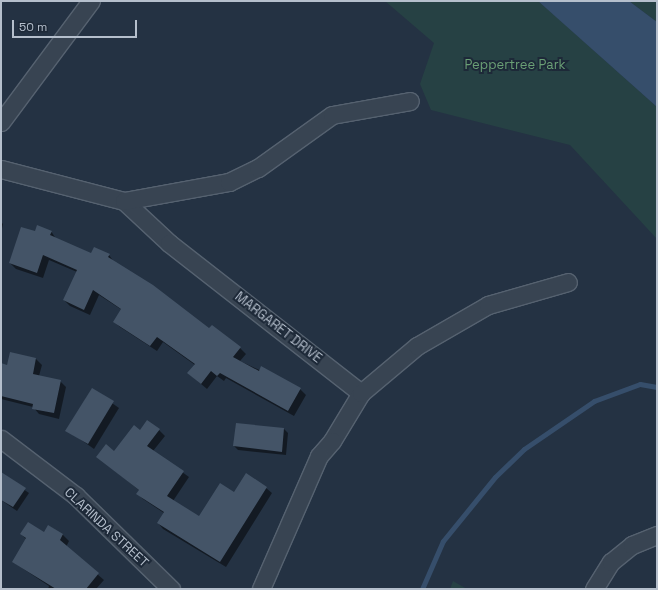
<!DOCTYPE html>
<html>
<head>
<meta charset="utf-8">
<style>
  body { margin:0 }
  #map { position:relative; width:658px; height:590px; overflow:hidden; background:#243243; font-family:"Space Grotesk",sans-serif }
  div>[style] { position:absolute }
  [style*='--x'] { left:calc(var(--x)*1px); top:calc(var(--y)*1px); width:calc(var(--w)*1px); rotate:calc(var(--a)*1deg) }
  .green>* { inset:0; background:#264144 }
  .water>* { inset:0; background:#364e6b }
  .shadow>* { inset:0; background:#0007 }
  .stream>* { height:5px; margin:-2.5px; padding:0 2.5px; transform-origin:2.5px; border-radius:2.5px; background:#364e6b }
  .building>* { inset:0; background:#445467 }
  .roads { filter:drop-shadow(1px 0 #566270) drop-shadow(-1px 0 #566270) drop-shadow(0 1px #566270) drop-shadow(0 -1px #566270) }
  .minor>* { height:17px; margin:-8.5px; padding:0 8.5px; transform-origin:8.5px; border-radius:8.5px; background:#384452 }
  span { translate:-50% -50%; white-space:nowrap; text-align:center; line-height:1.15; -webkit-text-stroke:4px #1d2938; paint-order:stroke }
  .park-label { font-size:13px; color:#6a9f75 }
  .street-label { font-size:13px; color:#b5bfcc }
  .frame { position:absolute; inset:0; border:2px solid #b5bfcc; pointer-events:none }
  .scale { position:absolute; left:12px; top:20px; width:125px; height:18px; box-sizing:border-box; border:2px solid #b5bfcc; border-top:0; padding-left:5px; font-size:12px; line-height:14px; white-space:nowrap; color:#b5bfcc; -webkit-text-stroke:3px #1d2938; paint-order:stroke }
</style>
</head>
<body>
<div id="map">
  <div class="green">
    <i style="clip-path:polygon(385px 1px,538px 1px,554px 15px,657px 107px,657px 239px,570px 145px,431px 110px,420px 84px,434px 43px)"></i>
    <i style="clip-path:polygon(629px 1px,657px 1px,657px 22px)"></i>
    <i style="clip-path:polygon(453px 581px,467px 589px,450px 589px)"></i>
  </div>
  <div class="water">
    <i style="clip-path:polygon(538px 1px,629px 1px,657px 22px,657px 107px)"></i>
  </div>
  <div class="shadow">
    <i style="clip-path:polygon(1px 222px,3px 224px,1px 233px)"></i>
    <i style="clip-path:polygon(51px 231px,56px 239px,91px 254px,109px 255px,114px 262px,209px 330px,240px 348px,246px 354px,240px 361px,300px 389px,306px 395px,294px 416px,226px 378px,224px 381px,217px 376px,207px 389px,188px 373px,195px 365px,163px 342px,157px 351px,120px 327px,114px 322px,122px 310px,99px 295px,90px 315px,70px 306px,64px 300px,77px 272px,49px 260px,43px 278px,16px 269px,10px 263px,35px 232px)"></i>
    <i style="clip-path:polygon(11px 353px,36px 359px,42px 365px,39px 376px,60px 381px,66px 387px,59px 419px,39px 414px,33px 407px,1px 399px,1px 364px,7px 366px)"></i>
    <i style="clip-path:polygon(92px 389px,119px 408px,94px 449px,67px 430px)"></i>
    <i style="clip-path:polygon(237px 424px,284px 429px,288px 433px,286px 455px,238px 450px,234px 446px)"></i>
    <i style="clip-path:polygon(159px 430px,165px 436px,153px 451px,189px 477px,173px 501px,199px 517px,234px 493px,266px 488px,272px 493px,226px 567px,163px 529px,158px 523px,164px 513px,143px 499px,138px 494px,140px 491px,98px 457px,114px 452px,140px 431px)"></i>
    <i style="clip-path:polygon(1px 474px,29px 493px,17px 511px,1px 500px)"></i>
    <i style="clip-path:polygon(49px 526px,63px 535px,69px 541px,66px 547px,104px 580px,96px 589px,48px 589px,49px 586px,13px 562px,27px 540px,21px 534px,44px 533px)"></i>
  </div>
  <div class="stream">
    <i style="--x:422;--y:589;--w:52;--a:-66.4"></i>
    <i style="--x:443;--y:541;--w:82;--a:-50.9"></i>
    <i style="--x:495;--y:477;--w:40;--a:-44"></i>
    <i style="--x:524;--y:449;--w:85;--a:-34.4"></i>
    <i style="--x:594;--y:401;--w:49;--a:-20.3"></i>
    <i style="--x:640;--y:384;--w:17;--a:10"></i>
  </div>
  <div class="building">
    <i style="clip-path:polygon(37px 225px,52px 231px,50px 235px,91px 253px,94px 247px,110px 254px,108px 257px,153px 285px,209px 328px,212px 325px,241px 347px,233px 357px,259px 371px,261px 366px,301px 388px,288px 411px,220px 373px,217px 376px,211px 371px,201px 384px,187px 373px,195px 364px,157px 337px,150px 346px,113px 322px,121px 309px,93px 290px,84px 310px,63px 300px,77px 270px,43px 255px,37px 273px,9px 263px,21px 227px,35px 231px)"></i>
    <i style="clip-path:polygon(10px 352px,36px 358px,33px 374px,61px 380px,54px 413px,32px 409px,33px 404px,1px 396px,1px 363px,7px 365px)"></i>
    <i style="clip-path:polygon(92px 388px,114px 401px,88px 444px,65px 431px)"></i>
    <i style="clip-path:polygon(147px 420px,160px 429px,147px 446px,184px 471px,167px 496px,199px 516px,220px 483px,234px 492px,246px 473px,267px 487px,220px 562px,157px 523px,164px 512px,136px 494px,139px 490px,96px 457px,106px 444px,114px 451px,134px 425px,140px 430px)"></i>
    <i style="clip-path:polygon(236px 423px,284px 428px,282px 452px,233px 446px)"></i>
    <i style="clip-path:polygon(1px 472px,26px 488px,13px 507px,1px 500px)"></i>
    <i style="clip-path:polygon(28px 522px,44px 532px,48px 525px,63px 534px,60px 540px,99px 573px,86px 589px,56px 589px,12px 562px,26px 538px,20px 534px)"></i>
  </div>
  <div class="roads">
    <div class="minor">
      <i style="--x:1;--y:122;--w:151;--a:-53.4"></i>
      <i style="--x:1;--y:169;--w:127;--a:14.6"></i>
      <i style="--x:124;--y:201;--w:62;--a:43"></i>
      <i style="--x:169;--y:243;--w:244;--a:38"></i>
      <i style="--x:361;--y:393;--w:56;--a:121.1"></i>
      <i style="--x:332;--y:441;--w:20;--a:131"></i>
      <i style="--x:319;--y:456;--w:145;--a:113.6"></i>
      <i style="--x:124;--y:201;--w:107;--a:-10.3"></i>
      <i style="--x:229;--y:182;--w:32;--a:-26"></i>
      <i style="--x:258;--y:168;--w:91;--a:-35.6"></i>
      <i style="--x:332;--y:115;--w:79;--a:-10.2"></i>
      <i style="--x:361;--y:393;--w:73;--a:-40"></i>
      <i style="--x:417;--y:346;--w:82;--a:-30"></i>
      <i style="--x:488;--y:305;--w:83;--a:-16"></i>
      <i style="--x:1;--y:439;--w:94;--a:37.2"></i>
      <i style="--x:76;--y:496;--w:133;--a:44.4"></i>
      <i style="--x:594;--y:589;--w:32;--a:-58"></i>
      <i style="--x:611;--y:562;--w:27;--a:-39"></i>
      <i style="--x:632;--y:545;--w:27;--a:-22"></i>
    </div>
  </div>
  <div class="park-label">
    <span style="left:515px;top:65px">Peppertree Park</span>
  </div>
  <div class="street-label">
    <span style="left:278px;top:328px;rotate:38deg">MARGARET DRIVE</span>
    <span style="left:106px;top:528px;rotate:43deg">CLARINDA STREET</span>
  </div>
  <div class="frame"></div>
  <div class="scale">50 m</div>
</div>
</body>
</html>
